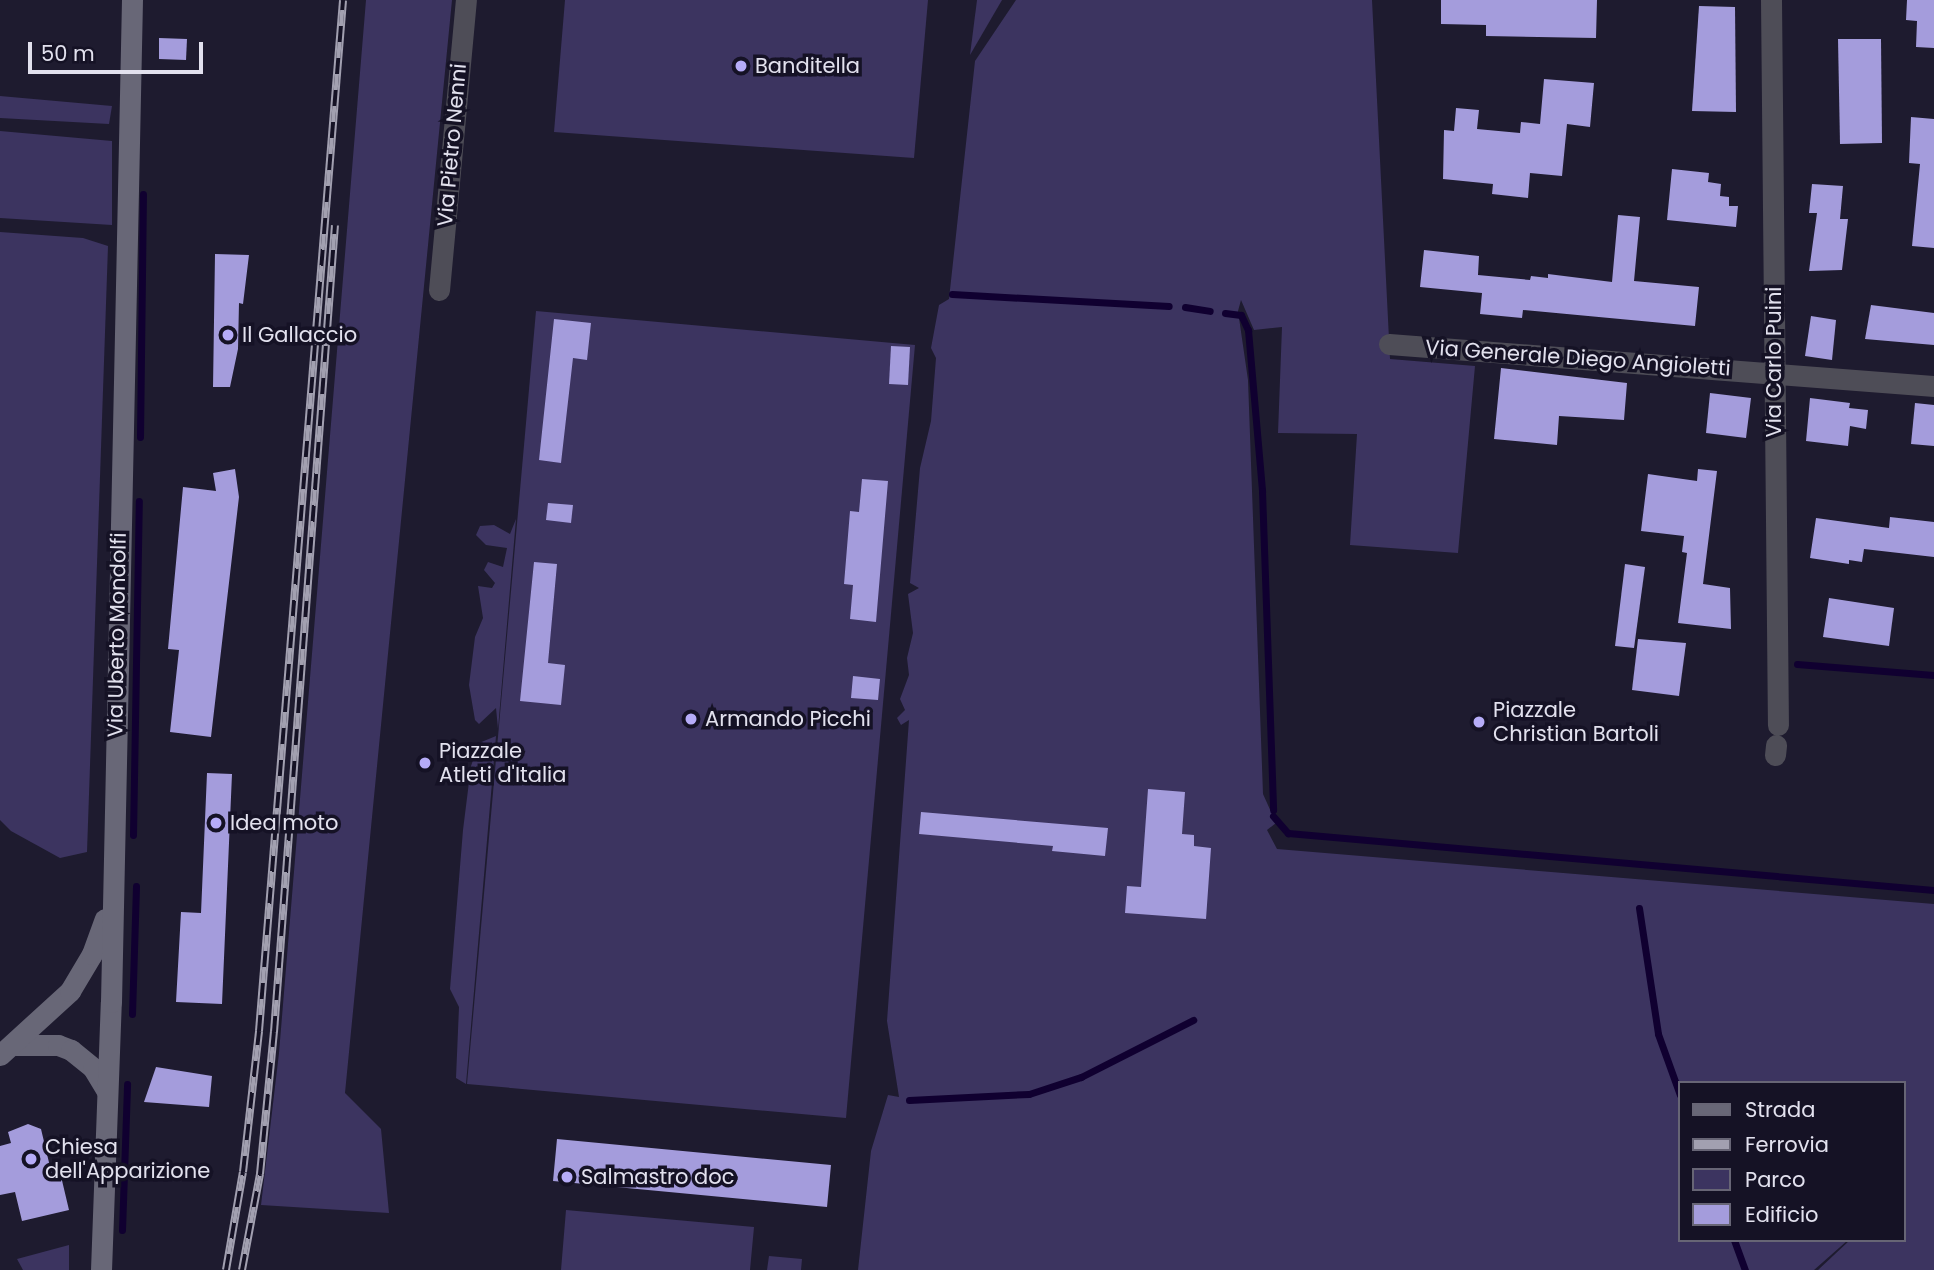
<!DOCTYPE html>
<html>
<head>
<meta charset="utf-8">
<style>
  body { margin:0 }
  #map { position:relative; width:1934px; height:1270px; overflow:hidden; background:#1e1b2f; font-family:Poppins,sans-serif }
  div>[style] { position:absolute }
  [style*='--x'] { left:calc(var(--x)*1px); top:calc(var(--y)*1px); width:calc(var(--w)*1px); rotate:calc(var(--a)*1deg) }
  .green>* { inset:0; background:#3c3460 }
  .stream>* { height:7px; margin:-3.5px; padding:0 3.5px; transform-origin:3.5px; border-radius:3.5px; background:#100030 }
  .building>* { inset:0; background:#a49cdc }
  .street>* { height:21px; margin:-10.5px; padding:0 10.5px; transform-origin:10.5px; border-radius:10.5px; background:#4e4d57 }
  .secondary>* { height:21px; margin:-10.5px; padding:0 10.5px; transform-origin:10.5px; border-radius:10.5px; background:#686777 }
  .rail>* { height:8px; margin-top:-4px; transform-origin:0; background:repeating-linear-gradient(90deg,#151225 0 16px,#a2a0b0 0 32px); box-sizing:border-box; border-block:2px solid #a2a0b0 }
  .dots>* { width:19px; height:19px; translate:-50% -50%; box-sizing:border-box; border:4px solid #151225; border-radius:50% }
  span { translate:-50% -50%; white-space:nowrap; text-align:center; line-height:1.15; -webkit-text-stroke:7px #151225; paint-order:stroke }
  .poi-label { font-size:21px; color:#e2e1ee }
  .left { translate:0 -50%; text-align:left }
  .street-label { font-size:21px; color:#e2e1ee }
  .legend { position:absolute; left:1678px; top:1081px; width:228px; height:161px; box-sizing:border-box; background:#151225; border:2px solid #676575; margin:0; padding:9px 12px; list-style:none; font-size:21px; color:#e2e1ee }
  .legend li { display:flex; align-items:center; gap:14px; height:35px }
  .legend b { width:35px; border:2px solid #676575 }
  .scale { position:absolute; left:28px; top:42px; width:175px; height:32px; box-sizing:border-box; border:4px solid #e2e1ee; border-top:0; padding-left:9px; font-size:21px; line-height:24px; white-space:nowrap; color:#e2e1ee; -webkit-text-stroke:5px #151225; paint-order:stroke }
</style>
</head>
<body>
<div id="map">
  <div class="green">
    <i style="clip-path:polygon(366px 0,452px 0,345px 1093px,381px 1129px,389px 1213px,261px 1205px,279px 1053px)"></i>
    <i style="clip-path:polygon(565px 0,928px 0,914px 158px,554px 132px)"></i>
    <i style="clip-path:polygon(977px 0,1002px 0,970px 55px)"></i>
    <i style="clip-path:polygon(1016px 0,1372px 0,1390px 359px,1475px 366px,1458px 553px,1350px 545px,1357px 434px,1278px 433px,1282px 327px,1254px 330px,1241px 300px,1238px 311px,1248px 380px,1263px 794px,1276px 823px,1267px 830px,1277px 849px,1934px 904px,1934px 1270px,1818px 1270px,1850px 1240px,1904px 1240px,1904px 1083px,1680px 1083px,1680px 1240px,1848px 1240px,1814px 1270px,858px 1270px,871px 1151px,888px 1095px,899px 1097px,887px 1021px,909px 720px,901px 725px,897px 718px,905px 710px,900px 699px,909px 675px,907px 658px,913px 633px,908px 594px,919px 588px,910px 583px,920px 468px,931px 421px,936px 358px,931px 348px,939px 305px,949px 299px,975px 61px)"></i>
    <i style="clip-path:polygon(0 96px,112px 106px,109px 124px,0 118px)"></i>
    <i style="clip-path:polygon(0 131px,112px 141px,112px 225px,0 218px)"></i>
    <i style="clip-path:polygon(0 232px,83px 238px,108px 246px,87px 852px,60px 858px,11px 831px,0 820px)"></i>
    <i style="clip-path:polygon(536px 311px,915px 345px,846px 1118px,467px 1084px)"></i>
    <i style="clip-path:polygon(516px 519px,498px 729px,496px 708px,479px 724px,475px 720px,469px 685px,475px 637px,483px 618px,478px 586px,492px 588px,495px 583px,484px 570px,488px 562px,503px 567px,507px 548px,486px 545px,476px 535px,480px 526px,494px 525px,510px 534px)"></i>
    <i style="clip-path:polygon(496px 736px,466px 1084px,456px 1078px,459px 1007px,450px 989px,463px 830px,471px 766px,479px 743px)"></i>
    <i style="clip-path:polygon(566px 1210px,754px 1227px,750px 1270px,561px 1270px)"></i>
    <i style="clip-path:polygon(69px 1245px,69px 1270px,23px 1270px,17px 1259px)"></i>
    <i style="clip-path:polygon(769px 1256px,802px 1259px,801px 1270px,767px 1270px)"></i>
  </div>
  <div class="stream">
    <i style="--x:952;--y:294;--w:217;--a:3.2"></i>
    <i style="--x:1185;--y:307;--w:25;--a:9"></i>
    <i style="--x:1225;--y:313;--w:16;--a:7"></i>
    <i style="--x:1241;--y:315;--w:17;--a:65"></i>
    <i style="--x:1248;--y:330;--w:162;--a:85"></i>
    <i style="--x:1262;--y:491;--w:319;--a:88"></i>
    <i style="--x:140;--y:437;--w:243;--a:-89.3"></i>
    <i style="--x:1797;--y:664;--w:137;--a:4.6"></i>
    <i style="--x:1273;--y:816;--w:23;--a:49"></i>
    <i style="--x:1288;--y:833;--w:649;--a:5.04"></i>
    <i style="--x:133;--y:835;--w:334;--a:-89"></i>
    <i style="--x:1639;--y:908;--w:127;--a:81.4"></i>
    <i style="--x:1658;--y:1034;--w:65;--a:70.2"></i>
    <i style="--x:132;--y:1014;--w:128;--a:-88.2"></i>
    <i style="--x:909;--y:1100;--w:120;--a:-2.9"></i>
    <i style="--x:1029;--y:1094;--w:55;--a:-18.1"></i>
    <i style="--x:1081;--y:1077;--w:126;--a:-27"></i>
    <i style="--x:122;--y:1230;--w:146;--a:-88"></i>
    <i style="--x:1734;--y:1240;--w:32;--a:70"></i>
  </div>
  <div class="building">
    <i style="clip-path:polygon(1441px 0,1597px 0,1596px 38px,1486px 36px,1486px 25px,1441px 24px)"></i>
    <i style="clip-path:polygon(1907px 0,1934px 0,1934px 48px,1916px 47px,1917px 21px,1906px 20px)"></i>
    <i style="clip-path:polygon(1699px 6px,1735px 7px,1736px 112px,1692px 111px)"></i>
    <i style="clip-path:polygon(159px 38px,187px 39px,186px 60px,159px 59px)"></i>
    <i style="clip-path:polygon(1838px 39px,1881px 39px,1882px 143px,1840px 144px)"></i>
    <i style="clip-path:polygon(1544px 79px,1594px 83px,1590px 127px,1567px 124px,1562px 176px,1530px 173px,1528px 198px,1492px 194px,1493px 184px,1443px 179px,1444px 130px,1454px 131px,1456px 108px,1479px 110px,1477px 129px,1520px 133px,1521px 122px,1540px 124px)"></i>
    <i style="clip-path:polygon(1911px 117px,1934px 119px,1934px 248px,1912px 246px,1920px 164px,1909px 163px)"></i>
    <i style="clip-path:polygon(1672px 169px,1709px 173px,1708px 182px,1721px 184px,1720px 196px,1729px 197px,1729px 206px,1738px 206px,1736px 227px,1667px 220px)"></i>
    <i style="clip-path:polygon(1812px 184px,1843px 186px,1840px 219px,1848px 219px,1842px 270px,1809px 271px,1817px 213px,1809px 213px)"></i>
    <i style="clip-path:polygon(1618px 215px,1640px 217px,1634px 281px,1699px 287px,1695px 326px,1523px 310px,1522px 318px,1480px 314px,1482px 293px,1420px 287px,1424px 250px,1479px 256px,1478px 275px,1530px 280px,1531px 276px,1548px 278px,1548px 274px,1612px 282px)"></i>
    <i style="clip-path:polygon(215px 254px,249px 255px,243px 304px,239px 303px,238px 349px,230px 387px,213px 387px)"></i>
    <i style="clip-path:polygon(1871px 305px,1934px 313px,1934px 345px,1865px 339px)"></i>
    <i style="clip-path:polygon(1811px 316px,1836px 320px,1832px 360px,1805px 356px)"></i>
    <i style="clip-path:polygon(554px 319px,591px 323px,587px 360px,573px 358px,561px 463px,539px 460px)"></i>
    <i style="clip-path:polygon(891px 346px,910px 347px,908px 385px,889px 384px)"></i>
    <i style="clip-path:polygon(1501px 368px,1627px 383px,1624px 420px,1559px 416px,1557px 445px,1494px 439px)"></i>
    <i style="clip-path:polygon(1710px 393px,1751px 398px,1746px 438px,1706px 433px)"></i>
    <i style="clip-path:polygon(1810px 398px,1850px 403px,1849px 408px,1868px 410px,1866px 429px,1850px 426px,1848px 446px,1806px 441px)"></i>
    <i style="clip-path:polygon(1915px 403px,1934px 405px,1934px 446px,1911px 444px)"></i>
    <i style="clip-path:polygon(235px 469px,239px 497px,211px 737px,170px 732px,179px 650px,168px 649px,183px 487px,216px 491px,213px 473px)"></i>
    <i style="clip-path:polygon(1698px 469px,1717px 471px,1703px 584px,1730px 588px,1731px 629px,1678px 623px,1687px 553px,1682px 552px,1684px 536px,1641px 531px,1648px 474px,1697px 481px)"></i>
    <i style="clip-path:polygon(862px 479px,888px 481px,876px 622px,850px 619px,853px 585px,844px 584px,850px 511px,859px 512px)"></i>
    <i style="clip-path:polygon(548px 503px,573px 505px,571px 523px,546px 520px)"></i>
    <i style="clip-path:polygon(1890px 517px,1934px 522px,1934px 557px,1864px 549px,1862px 562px,1849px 560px,1849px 564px,1810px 558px,1816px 518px,1889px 528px)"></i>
    <i style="clip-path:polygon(534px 562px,557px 564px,548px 663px,565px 665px,561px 705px,520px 701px)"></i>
    <i style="clip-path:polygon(1625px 564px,1645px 567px,1634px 648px,1615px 646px)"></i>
    <i style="clip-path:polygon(1829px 598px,1894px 608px,1889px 646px,1823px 637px)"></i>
    <i style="clip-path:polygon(1638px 639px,1686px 643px,1679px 696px,1632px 690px)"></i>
    <i style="clip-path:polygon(853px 676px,880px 679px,878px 700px,851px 698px)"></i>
    <i style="clip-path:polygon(207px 773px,232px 774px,222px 1004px,176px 1002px,181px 912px,201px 913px)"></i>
    <i style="clip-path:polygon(1148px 789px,1185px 792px,1182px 834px,1194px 835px,1194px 846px,1211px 848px,1206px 919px,1125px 913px,1127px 886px,1141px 887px)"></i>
    <i style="clip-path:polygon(921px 812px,1108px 828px,1105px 856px,1052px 851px,1053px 846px,919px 834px)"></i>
    <i style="clip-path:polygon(156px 1067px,212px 1076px,209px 1107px,144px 1102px)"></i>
    <i style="clip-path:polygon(28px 1124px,41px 1129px,52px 1175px,60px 1172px,69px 1210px,22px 1221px,15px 1192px,0 1195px,0 1146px,11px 1143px,8px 1132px)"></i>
    <i style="clip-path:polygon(557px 1139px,831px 1165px,827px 1207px,553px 1181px)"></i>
  </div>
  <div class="street">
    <i style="--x:1771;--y:0;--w:725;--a:89.45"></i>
    <i style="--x:439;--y:290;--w:291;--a:-84.7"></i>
    <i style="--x:1389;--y:344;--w:547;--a:4.41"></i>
    <i style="--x:1775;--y:755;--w:10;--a:-84"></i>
  </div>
  <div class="secondary">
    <i style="--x:15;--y:1045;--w:43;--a:0"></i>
    <i style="--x:58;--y:1045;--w:14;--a:21"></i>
    <i style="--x:71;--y:1050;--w:28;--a:39"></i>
    <i style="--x:93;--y:1068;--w:27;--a:59"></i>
    <i style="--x:0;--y:1055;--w:95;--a:-42.4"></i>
    <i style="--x:70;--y:991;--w:43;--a:-59.3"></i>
    <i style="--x:92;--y:954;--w:37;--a:-70"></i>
    <i style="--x:101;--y:1270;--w:268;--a:-87.9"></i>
    <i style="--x:111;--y:1002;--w:1002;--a:-88.8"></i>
  </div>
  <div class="rail">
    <i style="--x:226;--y:1270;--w:99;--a:-80.2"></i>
    <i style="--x:243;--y:1172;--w:142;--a:-83.5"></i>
    <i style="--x:259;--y:1031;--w:1034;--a:-85.34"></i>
    <i style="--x:242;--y:1270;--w:98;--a:-79.4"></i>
    <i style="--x:260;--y:1174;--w:143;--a:-84.4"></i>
    <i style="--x:274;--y:1032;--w:809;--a:-85.68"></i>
  </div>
  <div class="dots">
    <i style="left:741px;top:66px;background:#b6acf8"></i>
    <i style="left:228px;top:335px;background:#b6acf8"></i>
    <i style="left:691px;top:719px;background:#b6acf8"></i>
    <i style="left:1479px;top:722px;background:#b6acf8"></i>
    <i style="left:425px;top:763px;background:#b6acf8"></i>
    <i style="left:216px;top:823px;background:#b6acf8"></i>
    <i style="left:31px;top:1159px;background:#b6acf8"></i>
    <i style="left:567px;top:1177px;background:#b6acf8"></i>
  </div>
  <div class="poi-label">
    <span class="left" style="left:755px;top:66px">Banditella</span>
    <span class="left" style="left:242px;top:335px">Il Gallaccio</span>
    <span class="left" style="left:1493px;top:722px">Piazzale<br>Christian Bartoli</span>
    <span class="left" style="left:705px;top:719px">Armando Picchi</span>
    <span class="left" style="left:439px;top:763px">Piazzale<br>Atleti d'Italia</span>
    <span class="left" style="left:230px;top:823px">Idea moto</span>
    <span class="left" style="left:45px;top:1159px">Chiesa<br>dell'Apparizione</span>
    <span class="left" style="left:581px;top:1177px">Salmastro doc</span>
  </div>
  <div class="street-label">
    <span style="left:452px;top:145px;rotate:-85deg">Via Pietro Nenni</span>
    <span style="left:1578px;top:358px;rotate:4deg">Via Generale Diego Angioletti</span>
    <span style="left:1774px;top:362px;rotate:-90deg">Via Carlo Puini</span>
    <span style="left:117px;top:635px;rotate:-89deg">Via Uberto Mondolfi</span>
  </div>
  <ul class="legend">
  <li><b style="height:9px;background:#686777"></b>Strada</li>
  <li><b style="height:9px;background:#a2a0b0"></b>Ferrovia</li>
  <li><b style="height:19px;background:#3c3460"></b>Parco</li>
  <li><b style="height:19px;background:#a49cdc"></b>Edificio</li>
  </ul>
  <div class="scale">50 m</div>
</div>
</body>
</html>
